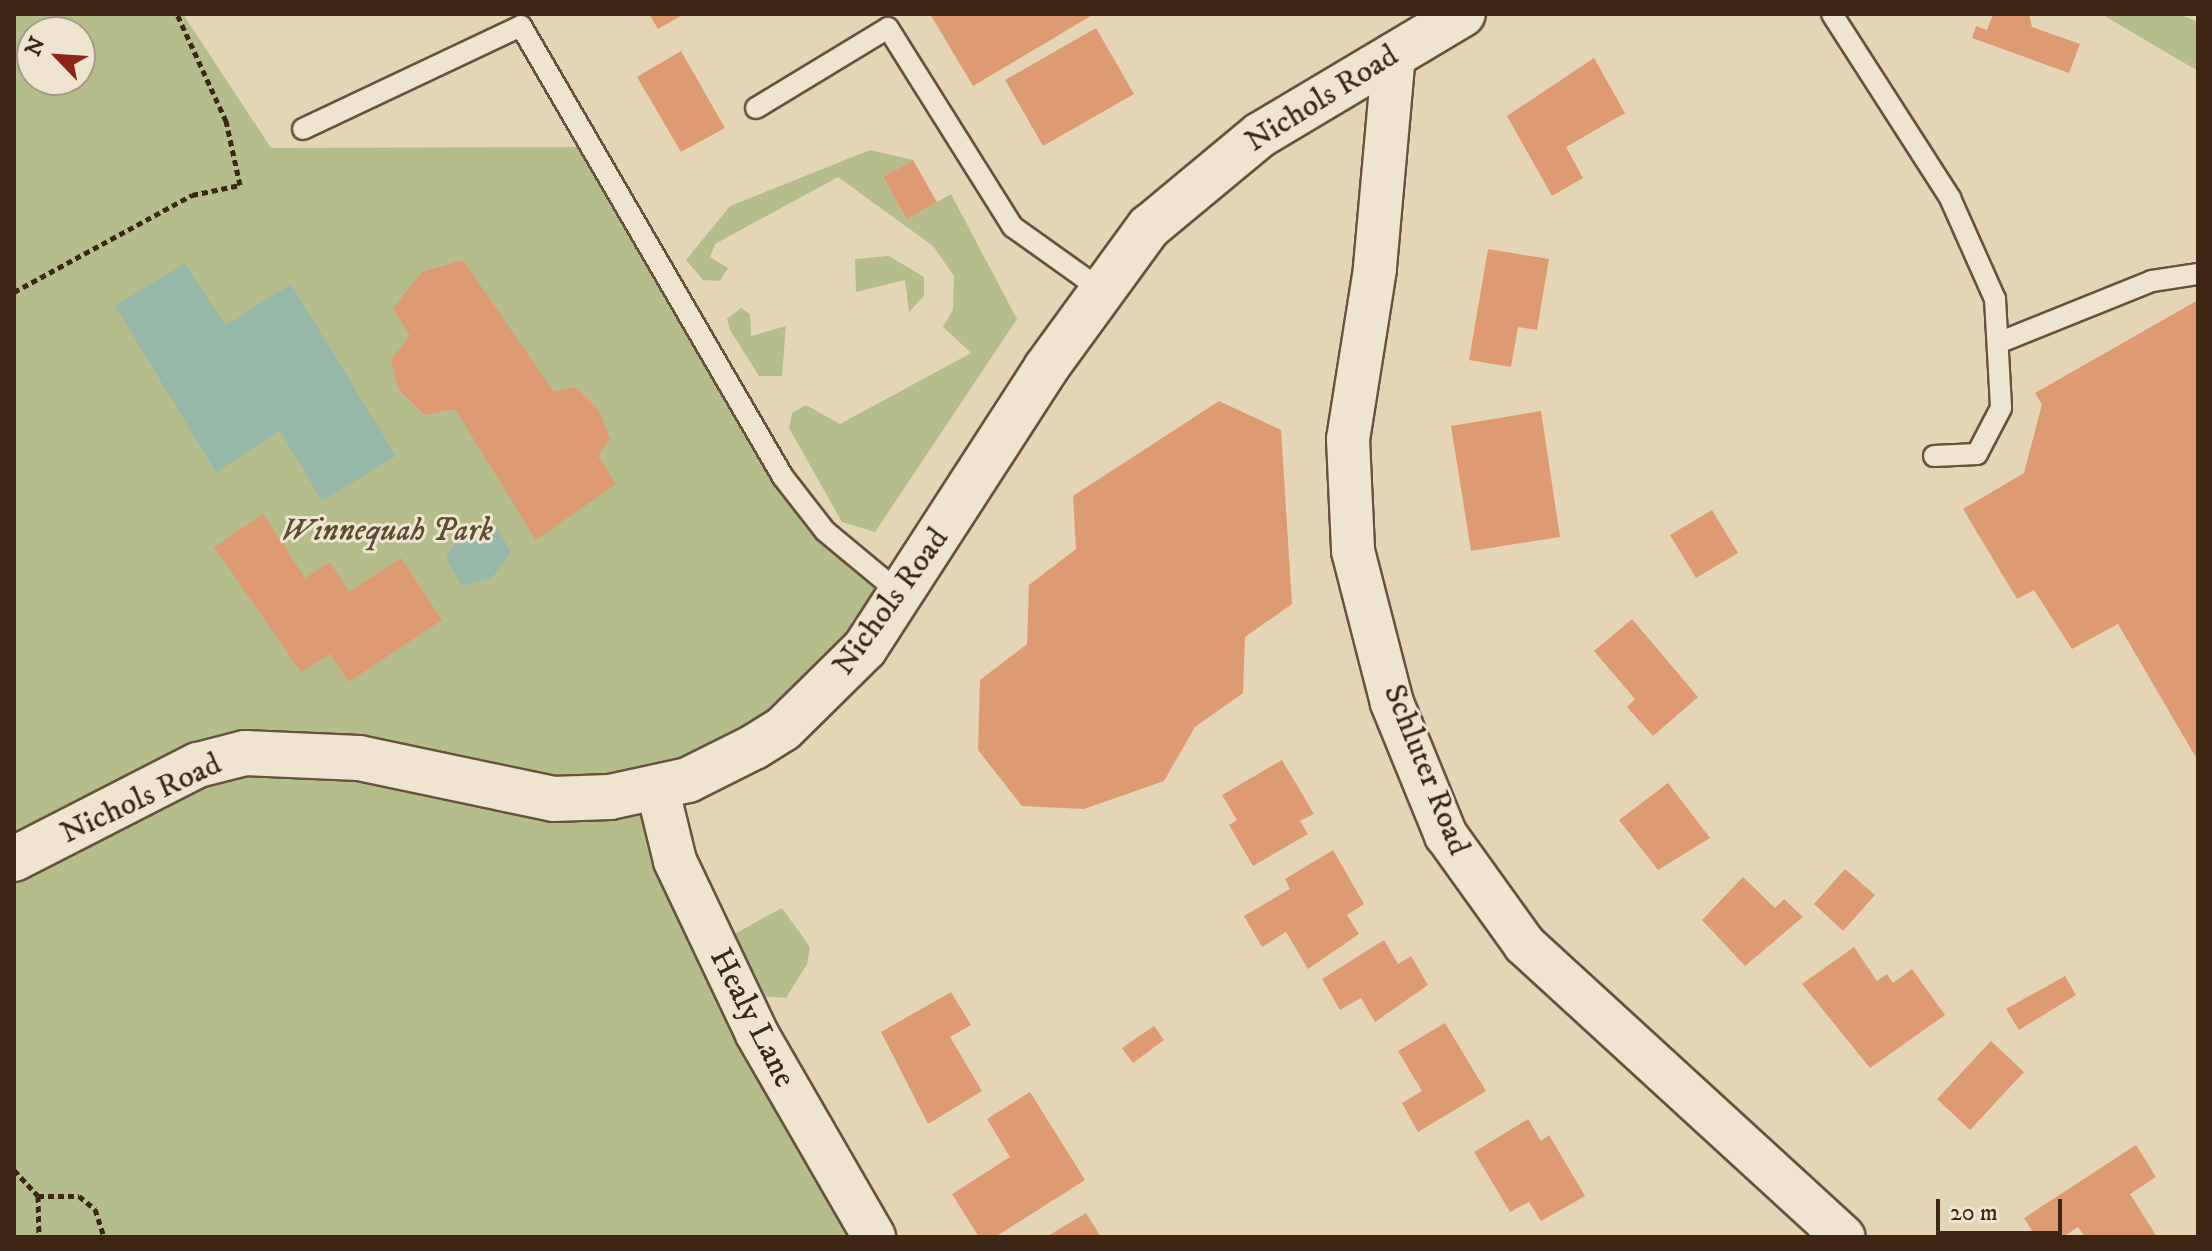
<!DOCTYPE html>
<html>
<head>
<meta charset="utf-8">
<style>
  body { margin:0 }
  #map { position:relative; width:2212px; height:1251px; overflow:hidden; background:#e5d5b7; font-family:"IM FELL DW Pica",serif }
  div>[style] { position:absolute }
  [style*='--x'] { left:calc(var(--x)*1px); top:calc(var(--y)*1px); width:calc(var(--w)*1px); rotate:calc(var(--a)*1deg) }
  .green>* { inset:0; background:#b6bd8d }
  .water>* { inset:0; background:#96b9aa }
  .building>* { inset:0; background:#de9b72 }
  .path>* { height:5px; margin-top:-2.5px; transform-origin:0; background:repeating-linear-gradient(90deg,#3e2615 0 6px,transparent 0 10px) }
  .roads { filter:drop-shadow(2px 0 #68523e) drop-shadow(-2px 0 #68523e) drop-shadow(0 2px #68523e) drop-shadow(0 -2px #68523e) }
  .lane>* { height:20px; margin:-10px; padding:0 10px; transform-origin:10px; border-radius:10px; background:#eee4d0 }
  .street>* { height:42px; margin:-21px; padding:0 21px; transform-origin:21px; border-radius:21px; background:#eee4d0 }
  .secondary>* { height:44px; margin:-22px; padding:0 22px; transform-origin:22px; border-radius:22px; background:#eee4d0 }
  span { translate:-50% -50%; white-space:nowrap; text-align:center; line-height:1.15; -webkit-text-stroke:6px #eee4d0; paint-order:stroke }
  .street-label { font-size:32px; color:#3e2615 }
  .park-label { font-size:32px; color:#5c4c33; font-style:italic }
  .frame { position:absolute; inset:0; border:16px solid #3e2615; pointer-events:none }
  .north { position:absolute; left:16px; top:16px; width:80px; height:80px; box-sizing:border-box; background:#eee4d0; border:2px solid #a89885; border-radius:50%; rotate:295deg; font-size:22px; font-weight:700; line-height:32px; text-align:center; color:#3e2615 }
  .north::after { content:''; display:block; margin:auto; width:28px; height:36px; background:#8f2418; clip-path:polygon(50% 0,100% 100%,50% 72%,0 100%) }
  .scale { position:absolute; left:1936px; top:1199px; width:126px; height:36px; box-sizing:border-box; border:4px solid #3e2615; border-top:0; padding-left:10px; font-size:24px; line-height:28px; white-space:nowrap; color:#3e2615; -webkit-text-stroke:6px #eee4d0; paint-order:stroke }
</style>
</head>
<body>
<div id="map">
  <div class="green">
    <i style="clip-path:polygon(evenodd,14px 14px,183px 14px,271px 148px,597px 147px,783px 477px,901px 594px,865px 648px,657px 787px,874px 1237px,14px 1237px,14px 14px,32px 32px,80px 32px,80px 80px,32px 80px,32px 32px)"></i>
    <i style="clip-path:polygon(2101px 14px,2179px 14px,2198px 22px,2198px 71px)"></i>
    <i style="clip-path:polygon(870px 150px,913px 160px,883px 177px,907px 219px,951px 194px,1017px 319px,875px 532px,842px 522px,789px 428px,792px 413px,806px 405px,840px 424px,971px 353px,943px 327px,953px 310px,954px 276px,933px 246px,838px 177px,715px 244px,710px 257px,728px 268px,720px 281px,703px 280px,686px 260px,730px 206px)"></i>
    <i style="clip-path:polygon(889px 256px,924px 277px,924px 296px,909px 312px,905px 280px,856px 292px,855px 259px)"></i>
    <i style="clip-path:polygon(741px 308px,750px 314px,751px 336px,786px 326px,782px 376px,759px 376px,730px 330px,727px 319px)"></i>
    <i style="clip-path:polygon(782px 908px,810px 947px,807px 964px,786px 998px,760px 996px,732px 951px,736px 933px)"></i>
  </div>
  <div class="water">
    <i style="clip-path:polygon(185px 263px,225px 325px,291px 284px,396px 456px,322px 501px,280px 431px,216px 472px,115px 306px)"></i>
    <i style="clip-path:polygon(495px 526px,511px 551px,492px 578px,462px 586px,445px 557px,462px 534px)"></i>
  </div>
  <div class="building">
    <i style="clip-path:polygon(649px 14px,684px 14px,658px 29px)"></i>
    <i style="clip-path:polygon(930px 14px,1094px 14px,973px 86px)"></i>
    <i style="clip-path:polygon(1993px 14px,2029px 14px,2032px 27px,2080px 44px,2069px 73px,1972px 38px,1976px 26px,1987px 30px)"></i>
    <i style="clip-path:polygon(1096px 28px,1134px 94px,1043px 146px,1005px 80px)"></i>
    <i style="clip-path:polygon(681px 51px,725px 128px,681px 152px,637px 77px)"></i>
    <i style="clip-path:polygon(1594px 58px,1625px 113px,1566px 147px,1583px 178px,1552px 196px,1507px 116px)"></i>
    <i style="clip-path:polygon(913px 160px,937px 202px,907px 219px,883px 177px)"></i>
    <i style="clip-path:polygon(1488px 249px,1549px 259px,1537px 330px,1518px 327px,1511px 367px,1469px 360px)"></i>
    <i style="clip-path:polygon(463px 260px,554px 392px,575px 387px,599px 410px,610px 439px,598px 456px,616px 484px,536px 540px,455px 409px,425px 415px,399px 390px,391px 360px,410px 336px,393px 308px,422px 272px)"></i>
    <i style="clip-path:polygon(2198px 300px,2198px 761px,2118px 624px,2072px 649px,2034px 590px,2017px 599px,1963px 509px,2024px 473px,2042px 404px,2035px 393px)"></i>
    <i style="clip-path:polygon(1219px 401px,1281px 430px,1292px 604px,1245px 637px,1243px 693px,1195px 727px,1164px 781px,1084px 809px,1022px 806px,978px 750px,980px 680px,1027px 644px,1029px 585px,1076px 549px,1073px 496px)"></i>
    <i style="clip-path:polygon(1541px 411px,1560px 537px,1471px 551px,1451px 426px)"></i>
    <i style="clip-path:polygon(1712px 510px,1738px 553px,1696px 578px,1670px 535px)"></i>
    <i style="clip-path:polygon(263px 514px,305px 578px,330px 562px,349px 592px,401px 558px,442px 620px,349px 682px,330px 654px,301px 672px,214px 547px)"></i>
    <i style="clip-path:polygon(1632px 619px,1698px 697px,1653px 736px,1627px 707px,1635px 699px,1594px 651px)"></i>
    <i style="clip-path:polygon(1282px 760px,1314px 814px,1300px 821px,1308px 834px,1253px 866px,1229px 825px,1237px 820px,1222px 795px)"></i>
    <i style="clip-path:polygon(1668px 783px,1710px 838px,1658px 870px,1619px 820px)"></i>
    <i style="clip-path:polygon(1333px 850px,1364px 904px,1347px 915px,1359px 934px,1308px 969px,1286px 932px,1262px 947px,1244px 916px,1290px 889px,1285px 879px)"></i>
    <i style="clip-path:polygon(1845px 869px,1875px 895px,1843px 931px,1814px 904px)"></i>
    <i style="clip-path:polygon(1743px 877px,1775px 908px,1784px 899px,1803px 917px,1745px 966px,1702px 920px)"></i>
    <i style="clip-path:polygon(1384px 940px,1398px 964px,1411px 956px,1428px 985px,1375px 1022px,1361px 998px,1340px 1010px,1322px 979px)"></i>
    <i style="clip-path:polygon(1854px 947px,1877px 981px,1887px 974px,1893px 983px,1912px 969px,1945px 1015px,1870px 1068px,1802px 984px)"></i>
    <i style="clip-path:polygon(2065px 976px,2076px 995px,2019px 1030px,2006px 1009px)"></i>
    <i style="clip-path:polygon(951px 992px,971px 1025px,950px 1037px,982px 1091px,928px 1124px,881px 1032px)"></i>
    <i style="clip-path:polygon(1445px 1023px,1486px 1091px,1418px 1132px,1402px 1103px,1422px 1091px,1398px 1051px)"></i>
    <i style="clip-path:polygon(1154px 1026px,1164px 1040px,1133px 1063px,1122px 1048px)"></i>
    <i style="clip-path:polygon(1991px 1041px,2024px 1072px,1970px 1130px,1937px 1099px)"></i>
    <i style="clip-path:polygon(1030px 1092px,1085px 1180px,995px 1237px,979px 1237px,952px 1194px,1010px 1157px,987px 1119px)"></i>
    <i style="clip-path:polygon(1528px 1119px,1541px 1141px,1549px 1135px,1585px 1196px,1541px 1221px,1529px 1202px,1510px 1212px,1474px 1152px)"></i>
    <i style="clip-path:polygon(2136px 1145px,2156px 1177px,2130px 1194px,2157px 1237px,2085px 1237px,2078px 1227px,2063px 1237px,2036px 1237px,2024px 1218px)"></i>
    <i style="clip-path:polygon(1086px 1213px,1101px 1237px,1046px 1237px)"></i>
  </div>
  <div class="path">
    <i style="--x:14;--y:292;--w:203;--a:-28.6"></i>
    <i style="--x:192;--y:195;--w:49;--a:-11.8"></i>
    <i style="--x:240;--y:185;--w:66;--a:-102.3"></i>
    <i style="--x:226;--y:121;--w:118;--a:-114.6"></i>
    <i style="--x:14;--y:1170;--w:35;--a:47"></i>
    <i style="--x:38;--y:1196;--w:41;--a:88.6"></i>
    <i style="--x:38;--y:1196;--w:41;--a:0"></i>
    <i style="--x:79;--y:1196;--w:21;--a:39"></i>
    <i style="--x:95;--y:1209;--w:29;--a:72"></i>
  </div>
  <div class="roads">
    <div class="lane">
      <i style="--x:1832;--y:14;--w:219;--a:57.3"></i>
      <i style="--x:1950;--y:198;--w:111;--a:66"></i>
      <i style="--x:1995;--y:299;--w:109;--a:86.8"></i>
      <i style="--x:2001;--y:408;--w:52;--a:117.6"></i>
      <i style="--x:1977;--y:454;--w:43;--a:177.3"></i>
      <i style="--x:756;--y:108;--w:154;--a:-31.2"></i>
      <i style="--x:888;--y:28;--w:235;--a:57.9"></i>
      <i style="--x:1013;--y:227;--w:107;--a:35.5"></i>
      <i style="--x:303;--y:129;--w:241;--a:-25.3"></i>
      <i style="--x:521;--y:26;--w:522;--a:59.85"></i>
      <i style="--x:783;--y:477;--w:68;--a:52.1"></i>
      <i style="--x:825;--y:531;--w:99;--a:39.7"></i>
      <i style="--x:1998;--y:343;--w:166;--a:-21.9"></i>
      <i style="--x:2152;--y:281;--w:47;--a:-8.7"></i>
    </div>
    <div class="street">
      <i style="--x:1394;--y:54;--w:216;--a:95.1"></i>
      <i style="--x:1375;--y:269;--w:172;--a:99"></i>
      <i style="--x:1348;--y:439;--w:112;--a:87.4"></i>
      <i style="--x:1353;--y:551;--w:157;--a:75.6"></i>
      <i style="--x:1392;--y:703;--w:143;--a:67.8"></i>
      <i style="--x:1446;--y:835;--w:135;--a:54.3"></i>
      <i style="--x:1525;--y:945;--w:432;--a:42.5"></i>
      <i style="--x:657;--y:787;--w:76;--a:76.3"></i>
      <i style="--x:675;--y:861;--w:191;--a:64.6"></i>
      <i style="--x:757;--y:1034;--w:234;--a:60"></i>
    </div>
    <div class="secondary">
      <i style="--x:14;--y:859;--w:207;--a:-27.1"></i>
      <i style="--x:198;--y:765;--w:49;--a:-14.3"></i>
      <i style="--x:245;--y:753;--w:114;--a:2.5"></i>
      <i style="--x:359;--y:758;--w:198;--a:11.9"></i>
      <i style="--x:553;--y:799;--w:57;--a:-2"></i>
      <i style="--x:610;--y:797;--w:80;--a:-12.3"></i>
      <i style="--x:688;--y:780;--w:74;--a:-26.6"></i>
      <i style="--x:754;--y:747;--w:34;--a:-32"></i>
      <i style="--x:783;--y:729;--w:115;--a:-44.6"></i>
      <i style="--x:865;--y:648;--w:333;--a:-57.1"></i>
      <i style="--x:1046;--y:368;--w:175;--a:-53.9"></i>
      <i style="--x:1149;--y:227;--w:144;--a:-39.7"></i>
      <i style="--x:1260;--y:135;--w:236;--a:-30.8"></i>
    </div>
  </div>
  <div class="street-label">
    <span style="left:1322px;top:99px;rotate:-32deg">Nichols Road</span>
    <span style="left:891px;top:602px;rotate:-54deg">Nichols Road</span>
    <span style="left:1426px;top:770px;rotate:68deg">Schluter Road</span>
    <span style="left:141px;top:799px;rotate:-25deg">Nichols Road</span>
    <span style="left:752px;top:1018px;rotate:63deg">Healy Lane</span>
  </div>
  <div class="park-label">
    <span style="left:387px;top:531px">Winnequah Park</span>
  </div>
  <div class="frame"></div>
  <div class="north">N</div>
  <div class="scale">20 m</div>
</div>
</body>
</html>
